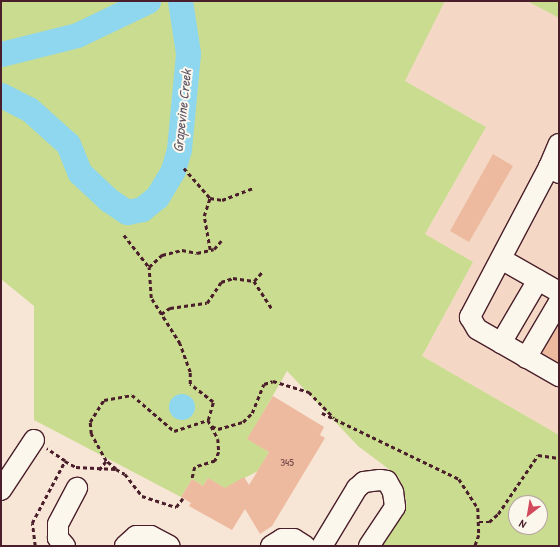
<!DOCTYPE html>
<html>
<head>
<meta charset="utf-8">
<style>
  body { margin:0 }
  #map { position:relative; width:560px; height:547px; overflow:hidden; background:#f7e5d5; font-family:"Patrick Hand",sans-serif }
  div>[style] { position:absolute }
  [style*='--x'] { left:calc(var(--x)*1px); top:calc(var(--y)*1px); width:calc(var(--w)*1px); rotate:calc(var(--a)*1deg) }
  .built>* { inset:0; background:#f4d8c5 }
  .green>* { inset:0; background:#cadc90 }
  .water>* { inset:0; background:#8ed7ef }
  .round { border-radius:50% }
  .river>* { height:25px; margin:-12.5px; padding:0 12.5px; transform-origin:12.5px; border-radius:12.5px; background:#8ed7ef }
  .building>* { inset:0; background:#edba9f }
  .path>* { height:2.5px; margin-top:-1.25px; transform-origin:0; background:repeating-linear-gradient(90deg,#4a1f2b 0 4px,transparent 0 7px) }
  .roads { filter:drop-shadow(1px 0 #4a1f2b) drop-shadow(-1px 0 #4a1f2b) drop-shadow(0 1px #4a1f2b) drop-shadow(0 -1px #4a1f2b) }
  .minor>* { height:20px; margin:-10px; padding:0 10px; transform-origin:10px; border-radius:10px; background:#fbf7ec }
  span { translate:-50% -50%; white-space:nowrap; text-align:center; line-height:1.15; -webkit-text-stroke:4px #fbf7ec; paint-order:stroke }
  .number-label { font-size:11px; color:#734648 }
  .number-label span { -webkit-text-stroke-width:0 }
  .water-label { font-size:14px; color:#5e5666; font-style:italic }
  .frame { position:absolute; inset:0; border:2px solid #4a1f2b; pointer-events:none }
  .north { position:absolute; left:508px; top:495px; width:40px; height:40px; box-sizing:border-box; background:#fbf7ec; border:1px solid #b4a19f; border-radius:50%; rotate:211deg; font-size:11px; font-weight:700; line-height:16px; text-align:center; color:#4a1f2b }
  .north::after { content:''; display:block; margin:auto; width:14px; height:18px; background:#d1495b; clip-path:polygon(50% 0,100% 100%,50% 72%,0 100%) }
</style>
</head>
<body>
<div id="map">
  <div class="built">
    <i style="clip-path:polygon(445px 1px,527px 1px,559px 18px,559px 435px,422px 356px,473px 262px,425px 234px,486px 127px,405px 81px)"></i>
  </div>
  <div class="green">
    <i style="clip-path:polygon(evenodd,1px 1px,445px 1px,405px 81px,486px 127px,425px 234px,473px 262px,422px 356px,559px 435px,559px 546px,381px 546px,407px 503px,398px 476px,358px 446px,287px 371px,248px 439px,269px 452px,258px 471px,231px 485px,236px 495px,208px 478px,203px 486px,192px 479px,181px 497px,34px 420px,34px 306px,1px 279px,1px 1px,516px 503px,540px 503px,540px 527px,516px 527px,516px 503px)"></i>
    <i style="clip-path:polygon(527px 1px,559px 1px,559px 18px)"></i>
  </div>
  <div class="water">
    <i class="round" style="left:169px;top:394px;width:26px;height:26px"></i>
  </div>
  <div class="river">
    <i style="--x:1;--y:54;--w:78;--a:-14"></i>
    <i style="--x:77;--y:35;--w:79;--a:-25.6"></i>
    <i style="--x:1;--y:95;--w:31;--a:27"></i>
    <i style="--x:29;--y:109;--w:52;--a:41.9"></i>
    <i style="--x:68;--y:144;--w:31;--a:68"></i>
    <i style="--x:80;--y:173;--w:40;--a:43"></i>
    <i style="--x:109;--y:200;--w:22;--a:34"></i>
    <i style="--x:127;--y:212;--w:15;--a:-11"></i>
    <i style="--x:142;--y:209;--w:19;--a:-39"></i>
    <i style="--x:157;--y:197;--w:31;--a:-59"></i>
    <i style="--x:173;--y:170;--w:22;--a:-74"></i>
    <i style="--x:179;--y:149;--w:96;--a:-84.6"></i>
    <i style="--x:188;--y:53;--w:53;--a:-98.7"></i>
  </div>
  <div class="building">
    <i style="clip-path:polygon(493px 154px,513px 166px,469px 242px,450px 231px)"></i>
    <i style="clip-path:polygon(559px 325px,559px 363px,542px 353px)"></i>
    <i style="clip-path:polygon(273px 396px,324px 427px,320px 435px,325px 438px,272px 526px,260px 534px,245px 509px,232px 530px,189px 506px,191px 503px,181px 497px,192px 479px,203px 486px,208px 478px,225px 488px,244px 477px,249px 485px,269px 452px,247px 439px)"></i>
  </div>
  <div class="path">
    <i style="--x:184;--y:168;--w:40;--a:49"></i>
    <i style="--x:124;--y:235;--w:41;--a:52"></i>
    <i style="--x:210;--y:250;--w:35;--a:-100"></i>
    <i style="--x:204;--y:216;--w:19;--a:-72"></i>
    <i style="--x:210;--y:198;--w:12;--a:9"></i>
    <i style="--x:222;--y:200;--w:33;--a:-21"></i>
    <i style="--x:254;--y:281;--w:13;--a:-48"></i>
    <i style="--x:161;--y:314;--w:11;--a:-34"></i>
    <i style="--x:170;--y:308;--w:37;--a:-8"></i>
    <i style="--x:207;--y:303;--w:25;--a:-56"></i>
    <i style="--x:221;--y:282;--w:13;--a:-18"></i>
    <i style="--x:233;--y:278;--w:21;--a:8"></i>
    <i style="--x:254;--y:281;--w:33;--a:57"></i>
    <i style="--x:322;--y:413;--w:152;--a:25.7"></i>
    <i style="--x:459;--y:479;--w:35;--a:57"></i>
    <i style="--x:478;--y:508;--w:27;--a:88"></i>
    <i style="--x:479;--y:535;--w:12;--a:110"></i>
    <i style="--x:208;--y:420;--w:19;--a:-74"></i>
    <i style="--x:213;--y:402;--w:29;--a:-142"></i>
    <i style="--x:190;--y:384;--w:12;--a:-90"></i>
    <i style="--x:190;--y:372;--w:30;--a:-110"></i>
    <i style="--x:180;--y:344;--w:54;--a:-122.2"></i>
    <i style="--x:151;--y:298;--w:31;--a:-94"></i>
    <i style="--x:149;--y:267;--w:18;--a:-43"></i>
    <i style="--x:162;--y:255;--w:21;--a:-14"></i>
    <i style="--x:182;--y:250;--w:15;--a:11"></i>
    <i style="--x:197;--y:253;--w:17;--a:-13"></i>
    <i style="--x:214;--y:249;--w:11;--a:-49"></i>
    <i style="--x:212;--y:426;--w:7;--a:27"></i>
    <i style="--x:218;--y:429;--w:26;--a:-16"></i>
    <i style="--x:243;--y:422;--w:13;--a:-45"></i>
    <i style="--x:252;--y:413;--w:31;--a:-68"></i>
    <i style="--x:264;--y:384;--w:9;--a:-18"></i>
    <i style="--x:273;--y:381;--w:38;--a:17"></i>
    <i style="--x:309;--y:392;--w:36;--a:46"></i>
    <i style="--x:65;--y:461;--w:13;--a:29"></i>
    <i style="--x:76;--y:467;--w:40;--a:2.9"></i>
    <i style="--x:116;--y:469;--w:10;--a:29"></i>
    <i style="--x:125;--y:474;--w:28;--a:52"></i>
    <i style="--x:142;--y:496;--w:36;--a:18"></i>
    <i style="--x:176;--y:507;--w:11;--a:-52"></i>
    <i style="--x:116;--y:469;--w:13;--a:-141"></i>
    <i style="--x:106;--y:461;--w:31;--a:-119"></i>
    <i style="--x:91;--y:434;--w:12;--a:-95"></i>
    <i style="--x:90;--y:422;--w:26;--a:-58"></i>
    <i style="--x:104;--y:400;--w:28;--a:-10"></i>
    <i style="--x:132;--y:395;--w:55;--a:40.6"></i>
    <i style="--x:174;--y:431;--w:36;--a:-18"></i>
    <i style="--x:208;--y:420;--w:21;--a:62"></i>
    <i style="--x:218;--y:439;--w:13;--a:86"></i>
    <i style="--x:219;--y:452;--w:10;--a:114"></i>
    <i style="--x:215;--y:461;--w:21;--a:163"></i>
    <i style="--x:195;--y:467;--w:12;--a:104"></i>
    <i style="--x:99;--y:470;--w:11;--a:-52"></i>
    <i style="--x:479;--y:522;--w:10;--a:0"></i>
    <i style="--x:489;--y:522;--w:12;--a:-42"></i>
    <i style="--x:498;--y:514;--w:71;--a:-55.9"></i>
    <i style="--x:538;--y:455;--w:21;--a:8"></i>
    <i style="--x:35;--y:546;--w:23;--a:-97"></i>
    <i style="--x:32;--y:523;--w:70;--a:-62"></i>
    <i style="--x:65;--y:461;--w:22;--a:-146"></i>
  </div>
  <div class="roads">
    <div class="minor">
      <i style="--x:549;--y:167;--w:25;--a:-67"></i>
      <i style="--x:559;--y:173;--w:12;--a:-149"></i>
      <i style="--x:549;--y:167;--w:170;--a:117.8"></i>
      <i style="--x:470;--y:317;--w:14;--a:60"></i>
      <i style="--x:477;--y:329;--w:95;--a:29.8"></i>
      <i style="--x:501;--y:259;--w:67;--a:29.6"></i>
      <i style="--x:501;--y:343;--w:73;--a:-59.6"></i>
      <i style="--x:526;--y:358;--w:65;--a:-59.5"></i>
      <i style="--x:1;--y:490;--w:60;--a:-56.6"></i>
      <i style="--x:65;--y:546;--w:11;--a:-131"></i>
      <i style="--x:58;--y:538;--w:14;--a:-90"></i>
      <i style="--x:58;--y:524;--w:41;--a:-62.2"></i>
      <i style="--x:125;--y:546;--w:15;--a:-42"></i>
      <i style="--x:136;--y:536;--w:15;--a:0"></i>
      <i style="--x:151;--y:536;--w:21;--a:28"></i>
      <i style="--x:271;--y:546;--w:13;--a:-32"></i>
      <i style="--x:282;--y:539;--w:12;--a:0"></i>
      <i style="--x:294;--y:539;--w:13;--a:32"></i>
      <i style="--x:322;--y:546;--w:68;--a:-58.9"></i>
      <i style="--x:357;--y:488;--w:9;--a:-41"></i>
      <i style="--x:364;--y:482;--w:16;--a:-7"></i>
      <i style="--x:380;--y:480;--w:7;--a:8"></i>
      <i style="--x:387;--y:481;--w:13;--a:61"></i>
      <i style="--x:393;--y:492;--w:15;--a:82"></i>
      <i style="--x:395;--y:507;--w:47;--a:123.7"></i>
    </div>
  </div>
  <div class="number-label">
    <span style="left:287px;top:462px">345</span>
  </div>
  <div class="water-label">
    <span style="left:182px;top:111px;rotate:-84deg">Grapevine Creek</span>
  </div>
  <div class="frame"></div>
  <div class="north">N</div>
</div>
</body>
</html>
